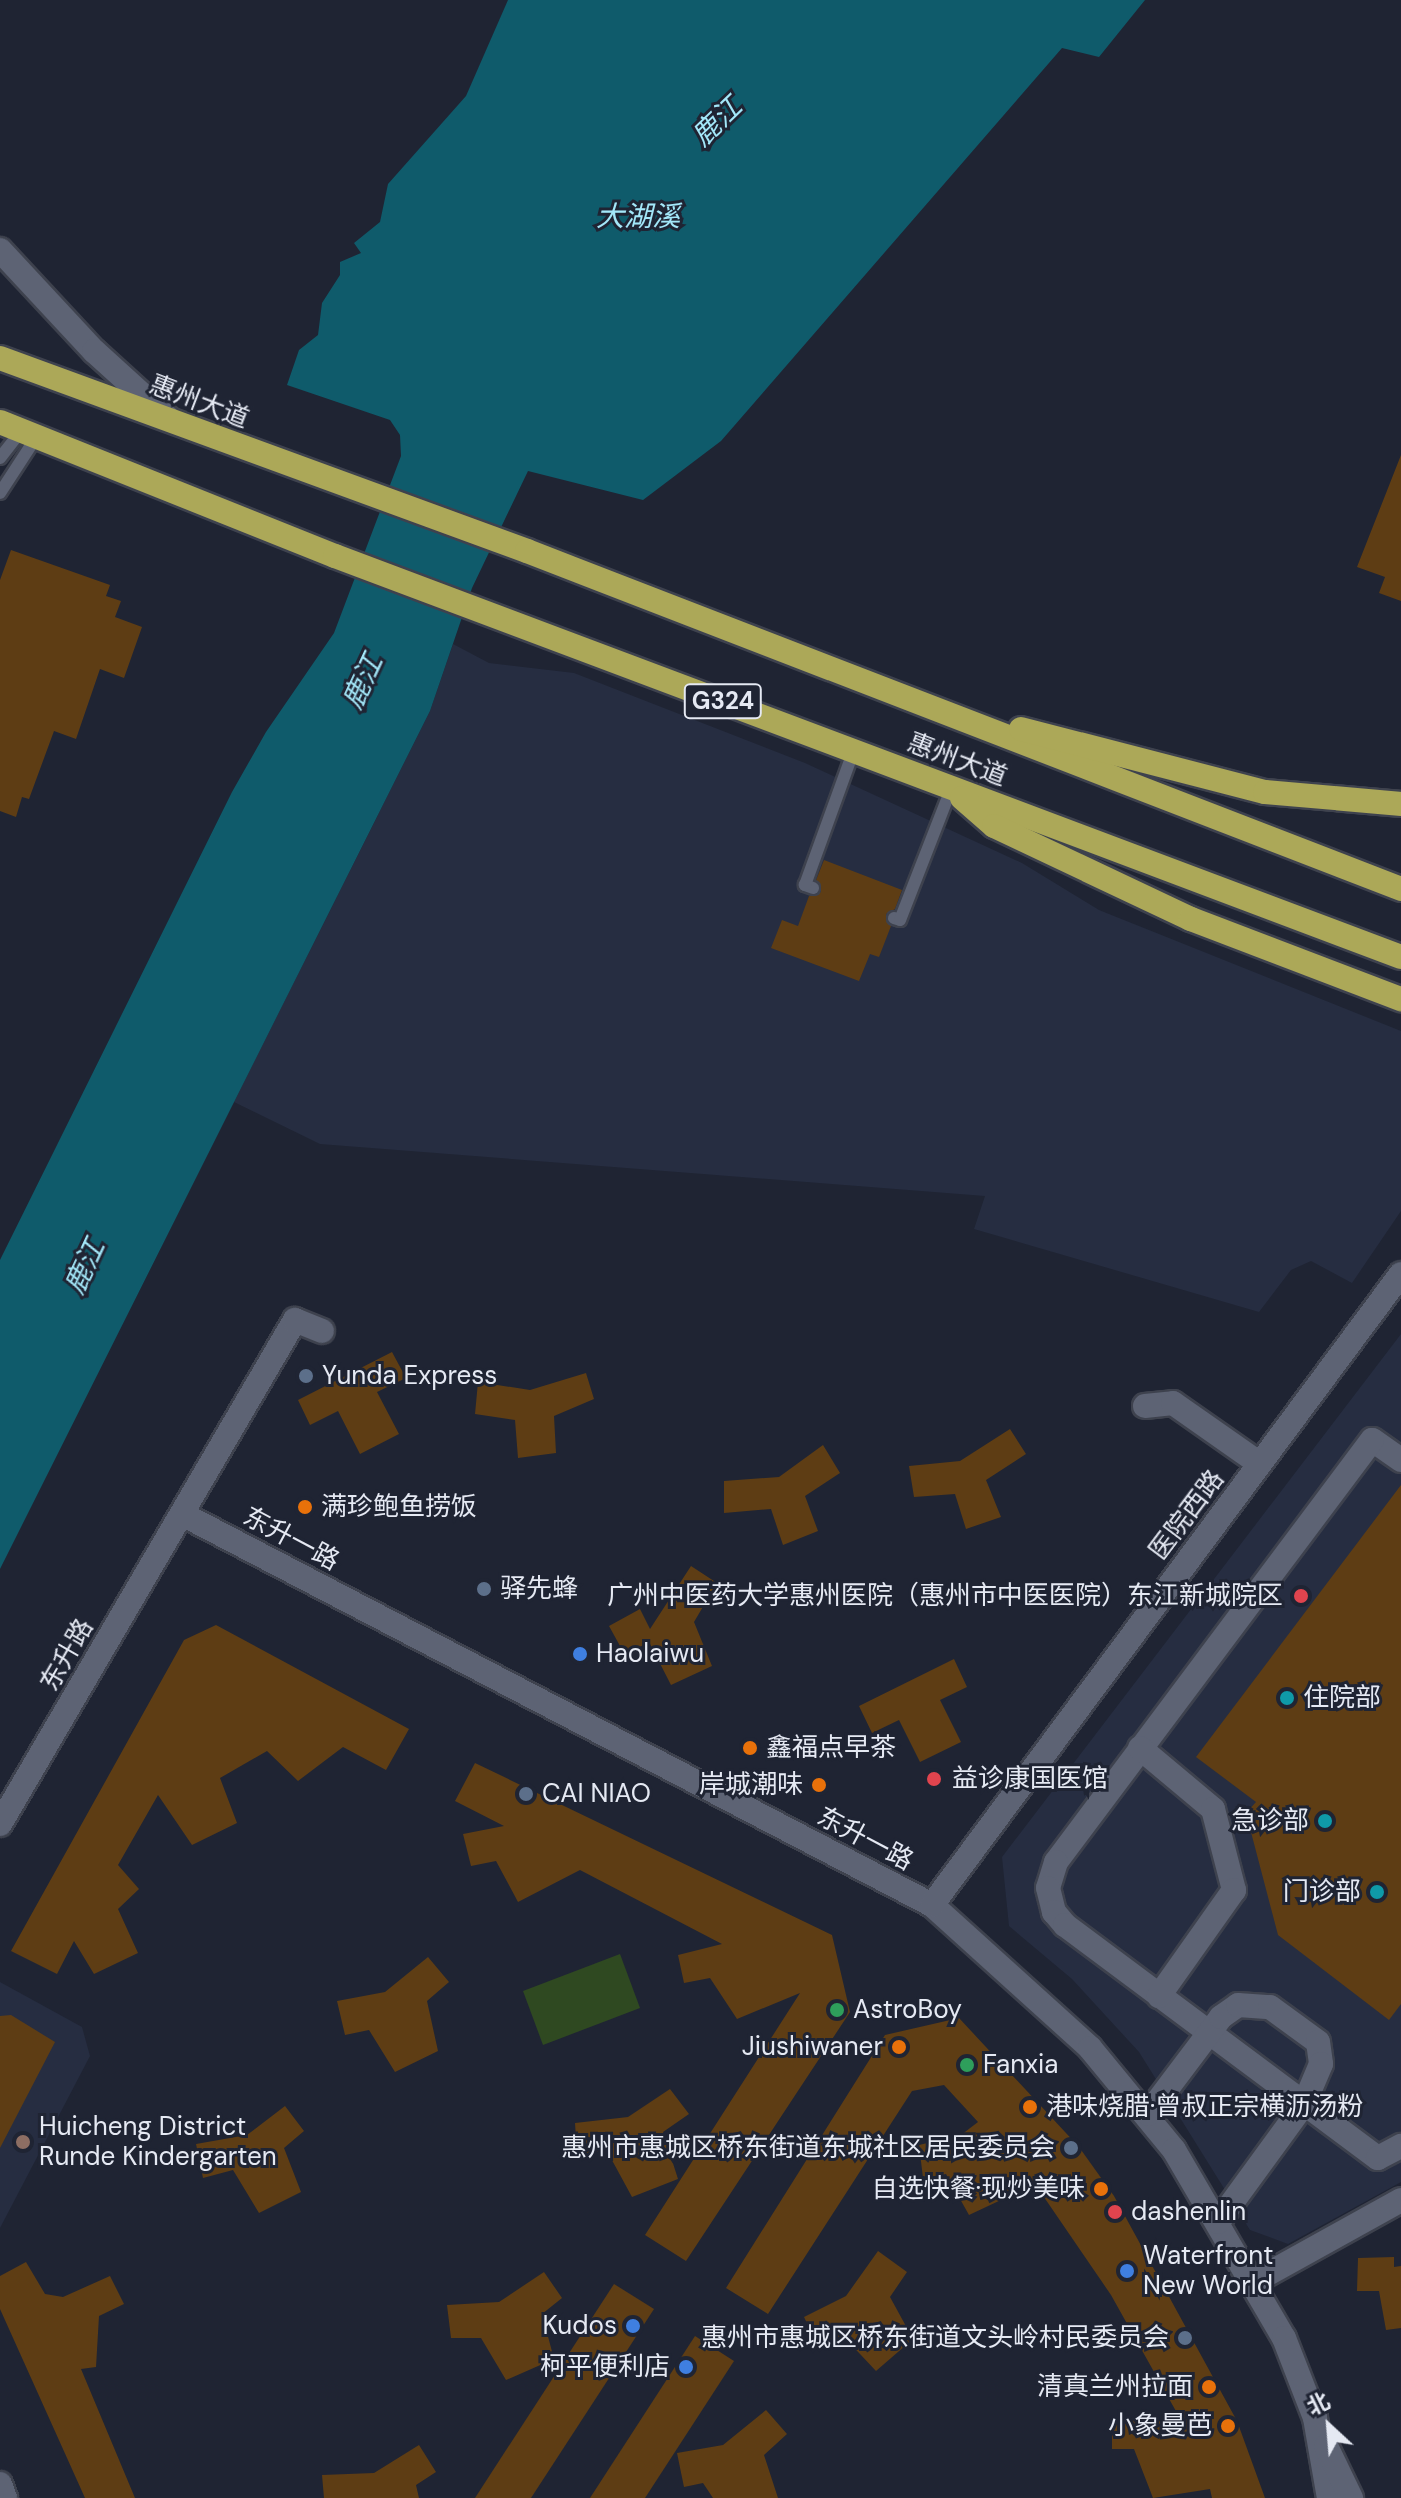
<!DOCTYPE html>
<html>
<head>
<meta charset="utf-8">
<style>
  body { margin:0 }
  #map { position:relative; width:1401px; height:2498px; overflow:hidden; background:#1f2433; font-family:"DM Sans","Noto Sans SC",sans-serif }
  div>[style] { position:absolute }
  [style*='--x'] { left:calc(var(--x)*1px); top:calc(var(--y)*1px); width:calc(var(--w)*1px); rotate:calc(var(--a)*1deg) }
  .built>* { inset:0; background:#262d41 }
  .green>* { inset:0; background:#2f4921 }
  .water>* { inset:0; background:#0f5b6b }
  .building>* { inset:0; background:#5e3d14 }
  .roads { filter:drop-shadow(2px 0 #3e424e) drop-shadow(-2px 0 #3e424e) drop-shadow(0 2px #3e424e) drop-shadow(0 -2px #3e424e) }
  .lane>* { height:12px; margin:-6px; padding:0 6px; transform-origin:6px; border-radius:6px; background:#5d6374 }
  .street>* { height:24px; margin:-12px; padding:0 12px; transform-origin:12px; border-radius:12px; background:#5d6374 }
  .secondary>* { height:24px; margin:-12px; padding:0 12px; transform-origin:12px; border-radius:12px; background:#5d6374 }
  .highway>* { height:24px; margin:-12px; padding:0 12px; transform-origin:12px; border-radius:12px; background:#aca858 }
  .dots>* { width:22px; height:22px; translate:-50% -50%; box-sizing:border-box; border:4px solid #1f2433; border-radius:50% }
  span { translate:-50% -50%; white-space:nowrap; text-align:center; line-height:1.15; -webkit-text-stroke:6px #1f2433; paint-order:stroke }
  .shield-label span { padding:2px 6px; background:#1f2433; border:2px solid; border-radius:6px; -webkit-text-stroke-width:0 }
  .shield-label { font-size:24px; color:#e5e9f3; font-weight:700 }
  .street-label { font-size:26px; color:#e5e9f3 }
  .poi-label { font-size:26px; color:#e5e9f3 }
  .left { translate:0 -50%; text-align:left }
  .right { translate:-100% -50%; text-align:right }
  .water-label { font-size:28px; color:#a3e7f9; font-style:italic }
  .north { position:absolute; left:1289px; top:2386px; width:80px; height:80px; -webkit-text-stroke:6px #1f2433; paint-order:stroke; rotate:334deg; font-size:22px; font-weight:700; line-height:32px; text-align:center; color:#e5e9f3 }
  .north::after { content:''; display:block; margin:auto; width:28px; height:36px; background:#e5e9f3; clip-path:polygon(50% 0,100% 100%,50% 72%,0 100%) }
</style>
</head>
<body>
<div id="map">
  <div class="built">
    <i style="clip-path:polygon(453px 644px,489px 663px,574px 673px,805px 763px,1022px 863px,1099px 910px,1401px 1031px,1401px 1211px,1352px 1283px,1311px 1261px,1291px 1270px,1259px 1312px,974px 1229px,985px 1196px,320px 1144px,234px 1102px,430px 711px)"></i>
    <i style="clip-path:polygon(1401px 1334px,1401px 2182px,1288px 2244px,1250px 2230px,1139px 2052px,1072px 1979px,1009px 1926px,1002px 1857px)"></i>
    <i style="clip-path:polygon(0 1982px,82px 2027px,90px 2056px,0 2228px)"></i>
  </div>
  <div class="green">
    <i style="clip-path:polygon(620px 1954px,640px 2008px,543px 2045px,523px 1991px)"></i>
  </div>
  <div class="water">
    <i style="clip-path:polygon(508px 0,1145px 0,1099px 57px,1062px 48px,721px 441px,643px 500px,528px 471px,472px 588px,430px 711px,0 1569px,0 1260px,232px 792px,266px 732px,334px 633px,401px 456px,400px 435px,390px 420px,287px 385px,299px 350px,318px 335px,322px 303px,340px 275px,340px 262px,361px 253px,354px 243px,380px 222px,388px 184px,466px 96px)"></i>
  </div>
  <div class="building">
    <i style="clip-path:polygon(1401px 455px,1401px 601px,1379px 593px,1385px 577px,1357px 567px)"></i>
    <i style="clip-path:polygon(11px 550px,110px 585px,106px 596px,121px 601px,115px 617px,142px 627px,124px 678px,100px 669px,76px 739px,54px 731px,29px 799px,22px 797px,16px 817px,0 811px,0 580px)"></i>
    <i style="clip-path:polygon(824px 860px,902px 890px,895px 909px,886px 914px,891px 926px,879px 957px,870px 954px,859px 981px,771px 948px,782px 920px,798px 926px,809px 896px,821px 892px,816px 880px)"></i>
    <i style="clip-path:polygon(392px 1352px,406px 1378px,377px 1392px,399px 1434px,360px 1454px,338px 1411px,310px 1425px,298px 1400px)"></i>
    <i style="clip-path:polygon(586px 1373px,594px 1399px,554px 1416px,556px 1453px,518px 1458px,515px 1420px,475px 1414px,478px 1382px,530px 1390px)"></i>
    <i style="clip-path:polygon(1010px 1429px,1026px 1454px,986px 1480px,1001px 1517px,966px 1529px,955px 1494px,914px 1497px,909px 1466px,960px 1461px)"></i>
    <i style="clip-path:polygon(823px 1445px,840px 1473px,805px 1496px,818px 1531px,783px 1545px,771px 1509px,724px 1513px,724px 1481px,779px 1477px)"></i>
    <i style="clip-path:polygon(1401px 1485px,1401px 2004px,1389px 2020px,1278px 1935px,1246px 1813px,1256px 1802px,1196px 1757px)"></i>
    <i style="clip-path:polygon(691px 1566px,717px 1583px,694px 1622px,712px 1666px,671px 1685px,649px 1642px,625px 1655px,609px 1626px,640px 1609px,650px 1629px)"></i>
    <i style="clip-path:polygon(216px 1625px,409px 1729px,386px 1770px,343px 1747px,298px 1781px,267px 1751px,220px 1778px,237px 1823px,192px 1845px,158px 1795px,118px 1865px,139px 1889px,118px 1909px,138px 1953px,94px 1974px,74px 1941px,57px 1974px,11px 1951px,184px 1640px)"></i>
    <i style="clip-path:polygon(954px 1659px,967px 1687px,940px 1700px,961px 1742px,920px 1762px,899px 1720px,872px 1733px,859px 1706px)"></i>
    <i style="clip-path:polygon(475px 1763px,832px 1935px,850px 2012px,686px 2261px,645px 2235px,800px 1993px,737px 2019px,710px 1978px,684px 1983px,678px 1955px,722px 1944px,580px 1870px,518px 1902px,496px 1861px,471px 1866px,463px 1834px,504px 1826px,455px 1801px)"></i>
    <i style="clip-path:polygon(428px 1957px,449px 1982px,427px 2001px,438px 2051px,395px 2072px,369px 2030px,345px 2035px,337px 2001px,385px 1992px)"></i>
    <i style="clip-path:polygon(11px 2015px,55px 2042px,0 2148px,0 2016px)"></i>
    <i style="clip-path:polygon(959px 2018px,1079px 2147px,1114px 2196px,1237px 2421px,1265px 2498px,1212px 2498px,1210px 2489px,1153px 2498px,1134px 2449px,1112px 2449px,1112px 2419px,1158px 2422px,1177px 2413px,1111px 2295px,1035px 2184px,969px 2215px,946px 2174px,923px 2178px,919px 2145px,961px 2135px,978px 2122px,944px 2085px,912px 2091px,768px 2314px,726px 2288px,885px 2035px)"></i>
    <i style="clip-path:polygon(670px 2089px,689px 2114px,663px 2132px,678px 2179px,632px 2197px,607px 2151px,577px 2154px,575px 2123px,628px 2117px)"></i>
    <i style="clip-path:polygon(285px 2106px,304px 2131px,284px 2148px,301px 2192px,259px 2213px,233px 2170px,203px 2178px,196px 2144px,247px 2135px)"></i>
    <i style="clip-path:polygon(878px 2251px,907px 2272px,890px 2297px,913px 2339px,876px 2371px,844px 2337px,818px 2346px,804px 2317px,846px 2296px)"></i>
    <i style="clip-path:polygon(1394px 2257px,1394px 2267px,1401px 2266px,1401px 2328px,1386px 2330px,1379px 2291px,1357px 2291px,1358px 2258px)"></i>
    <i style="clip-path:polygon(26px 2262px,45px 2294px,63px 2297px,110px 2276px,124px 2304px,99px 2316px,96px 2367px,81px 2369px,135px 2498px,85px 2498px,0 2309px,0 2276px)"></i>
    <i style="clip-path:polygon(544px 2272px,562px 2298px,542px 2314px,554px 2359px,506px 2380px,481px 2338px,451px 2338px,447px 2305px,499px 2302px)"></i>
    <i style="clip-path:polygon(614px 2284px,654px 2309px,531px 2498px,475px 2498px)"></i>
    <i style="clip-path:polygon(695px 2336px,734px 2361px,645px 2498px,590px 2498px)"></i>
    <i style="clip-path:polygon(766px 2410px,787px 2434px,764px 2455px,778px 2498px,713px 2498px,703px 2483px,684px 2487px,677px 2453px,723px 2445px)"></i>
    <i style="clip-path:polygon(419px 2445px,436px 2472px,416px 2485px,419px 2498px,324px 2498px,322px 2475px,374px 2473px)"></i>
  </div>
  <div class="roads">
    <div class="lane">
      <i style="--x:0;--y:458;--w:36;--a:-52"></i>
      <i style="--x:0;--y:493;--w:68;--a:-57"></i>
      <i style="--x:813;--y:888;--w:9;--a:-159"></i>
      <i style="--x:805;--y:885;--w:144;--a:-70.1"></i>
      <i style="--x:894;--y:918;--w:6;--a:18"></i>
      <i style="--x:900;--y:920;--w:141;--a:-68.7"></i>
    </div>
    <div class="street">
      <i style="--x:1145;--y:1406;--w:28;--a:-6"></i>
      <i style="--x:1173;--y:1403;--w:106;--a:35"></i>
      <i style="--x:1401;--y:1460;--w:35;--a:-145"></i>
      <i style="--x:1372;--y:1440;--w:527;--a:126.83"></i>
      <i style="--x:1056;--y:1862;--w:27;--a:107"></i>
      <i style="--x:1048;--y:1888;--w:25;--a:76"></i>
      <i style="--x:1054;--y:1912;--w:17;--a:50"></i>
      <i style="--x:1065;--y:1925;--w:390;--a:36.7"></i>
      <i style="--x:1378;--y:2158;--w:26;--a:-28"></i>
      <i style="--x:182;--y:1514;--w:846;--a:27.53"></i>
      <i style="--x:932;--y:1905;--w:213;--a:42.1"></i>
      <i style="--x:1090;--y:2048;--w:132;--a:50.5"></i>
      <i style="--x:1174;--y:2150;--w:218;--a:59.7"></i>
      <i style="--x:1284;--y:2338;--w:86;--a:68.8"></i>
      <i style="--x:1315;--y:2418;--w:81;--a:80.1"></i>
      <i style="--x:1140;--y:1748;--w:95;--a:39.9"></i>
      <i style="--x:1213;--y:1809;--w:84;--a:75.5"></i>
      <i style="--x:1234;--y:1890;--w:130;--a:125.3"></i>
      <i style="--x:0;--y:1824;--w:584;--a:-59.66"></i>
      <i style="--x:295;--y:1320;--w:29;--a:22"></i>
      <i style="--x:932;--y:1905;--w:786;--a:-53.38"></i>
      <i style="--x:1148;--y:2114;--w:121;--a:-53"></i>
      <i style="--x:1221;--y:2017;--w:21;--a:-35"></i>
      <i style="--x:1238;--y:2005;--w:32;--a:4"></i>
      <i style="--x:1270;--y:2007;--w:59;--a:36.1"></i>
      <i style="--x:1318;--y:2042;--w:22;--a:82"></i>
      <i style="--x:1321;--y:2064;--w:43;--a:113"></i>
      <i style="--x:1304;--y:2104;--w:146;--a:126.1"></i>
      <i style="--x:1255;--y:2281;--w:167;--a:-29"></i>
      <i style="--x:1326;--y:2446;--w:58;--a:64.3"></i>
    </div>
    <div class="secondary">
      <i style="--x:0;--y:250;--w:138;--a:47.1"></i>
      <i style="--x:94;--y:351;--w:101;--a:42.2"></i>
      <i style="--x:0;--y:2484;--w:15;--a:70"></i>
    </div>
    <div class="highway">
      <i style="--x:0;--y:358;--w:561;--a:20.11"></i>
      <i style="--x:527;--y:551;--w:937;--a:21.14"></i>
      <i style="--x:0;--y:422;--w:361;--a:21.8"></i>
      <i style="--x:335;--y:556;--w:1139;--a:20.61"></i>
      <i style="--x:1021;--y:729;--w:252;--a:14.5"></i>
      <i style="--x:1265;--y:792;--w:137;--a:5"></i>
      <i style="--x:962;--y:798;--w:43;--a:41.2"></i>
      <i style="--x:994;--y:826;--w:218;--a:25.3"></i>
      <i style="--x:1191;--y:919;--w:225;--a:20.9"></i>
    </div>
  </div>
  <div class="dots">
    <i style="left:306px;top:1376px;background:#5c6f8a"></i>
    <i style="left:305px;top:1507px;background:#e8710a"></i>
    <i style="left:484px;top:1589px;background:#5c6f8a"></i>
    <i style="left:1301px;top:1596px;background:#e0444e"></i>
    <i style="left:580px;top:1654px;background:#3f7fe0"></i>
    <i style="left:1287px;top:1698px;background:#0f9aa8"></i>
    <i style="left:750px;top:1748px;background:#e8710a"></i>
    <i style="left:934px;top:1779px;background:#e0444e"></i>
    <i style="left:819px;top:1785px;background:#e8710a"></i>
    <i style="left:526px;top:1794px;background:#5c6f8a"></i>
    <i style="left:1325px;top:1821px;background:#0f9aa8"></i>
    <i style="left:1377px;top:1892px;background:#0f9aa8"></i>
    <i style="left:837px;top:2010px;background:#2e9e5b"></i>
    <i style="left:899px;top:2047px;background:#e8710a"></i>
    <i style="left:967px;top:2065px;background:#2e9e5b"></i>
    <i style="left:1030px;top:2107px;background:#e8710a"></i>
    <i style="left:23px;top:2142px;background:#8d6e63"></i>
    <i style="left:1071px;top:2148px;background:#5c6f8a"></i>
    <i style="left:1101px;top:2189px;background:#e8710a"></i>
    <i style="left:1115px;top:2212px;background:#e0444e"></i>
    <i style="left:1127px;top:2271px;background:#3f7fe0"></i>
    <i style="left:633px;top:2326px;background:#3f7fe0"></i>
    <i style="left:1185px;top:2338px;background:#5c6f8a"></i>
    <i style="left:686px;top:2367px;background:#3f7fe0"></i>
    <i style="left:1209px;top:2387px;background:#e8710a"></i>
    <i style="left:1228px;top:2426px;background:#e8710a"></i>
  </div>
  <div class="shield-label">
    <span style="left:723px;top:701px">G324</span>
  </div>
  <div class="street-label">
    <span style="left:199px;top:402px;rotate:21deg">惠州大道</span>
    <span style="left:957px;top:760px;rotate:21deg">惠州大道</span>
    <span style="left:1187px;top:1515px;rotate:-53deg">医院西路</span>
    <span style="left:291px;top:1539px;rotate:28deg">东升一路</span>
    <span style="left:67px;top:1655px;rotate:-60deg">东升路</span>
    <span style="left:865px;top:1839px;rotate:28deg">东升一路</span>
  </div>
  <div class="poi-label">
    <span class="left" style="left:322px;top:1376px">Yunda Express</span>
    <span class="left" style="left:321px;top:1507px">满珍鲍鱼捞饭</span>
    <span class="left" style="left:500px;top:1589px">驿先蜂</span>
    <span class="right" style="left:1283px;top:1596px">广州中医药大学惠州医院（惠州市中医医院）东江新城院区</span>
    <span class="left" style="left:596px;top:1654px">Haolaiwu</span>
    <span class="left" style="left:1303px;top:1698px">住院部</span>
    <span class="left" style="left:766px;top:1748px">鑫福点早茶</span>
    <span class="left" style="left:952px;top:1779px">益诊康国医馆</span>
    <span class="right" style="left:803px;top:1785px">岸城潮味</span>
    <span class="left" style="left:542px;top:1794px">CAI NIAO</span>
    <span class="right" style="left:1309px;top:1821px">急诊部</span>
    <span class="right" style="left:1361px;top:1892px">门诊部</span>
    <span class="left" style="left:853px;top:2010px">AstroBoy</span>
    <span class="right" style="left:883px;top:2047px">Jiushiwaner</span>
    <span class="left" style="left:983px;top:2065px">Fanxia</span>
    <span class="left" style="left:1046px;top:2107px">港味烧腊·曾叔正宗横沥汤粉</span>
    <span class="left" style="left:39px;top:2142px">Huicheng District<br>Runde Kindergarten</span>
    <span class="right" style="left:1055px;top:2148px">惠州市惠城区桥东街道东城社区居民委员会</span>
    <span class="right" style="left:1085px;top:2189px">自选快餐·现炒美味</span>
    <span class="left" style="left:1131px;top:2212px">dashenlin</span>
    <span class="left" style="left:1143px;top:2271px">Waterfront<br>New World</span>
    <span class="right" style="left:617px;top:2326px">Kudos</span>
    <span class="right" style="left:1169px;top:2338px">惠州市惠城区桥东街道文头岭村民委员会</span>
    <span class="right" style="left:670px;top:2367px">柯平便利店</span>
    <span class="right" style="left:1193px;top:2387px">清真兰州拉面</span>
    <span class="right" style="left:1212px;top:2426px">小象曼芭</span>
  </div>
  <div class="water-label">
    <span style="left:717px;top:122px;rotate:-44deg">鹿江</span>
    <span style="left:638px;top:217px">大湖溪</span>
    <span style="left:363px;top:682px;rotate:-65deg">鹿江</span>
    <span style="left:85px;top:1267px;rotate:-65deg">鹿江</span>
  </div>
  <div class="north">北</div>
</div>
</body>
</html>
